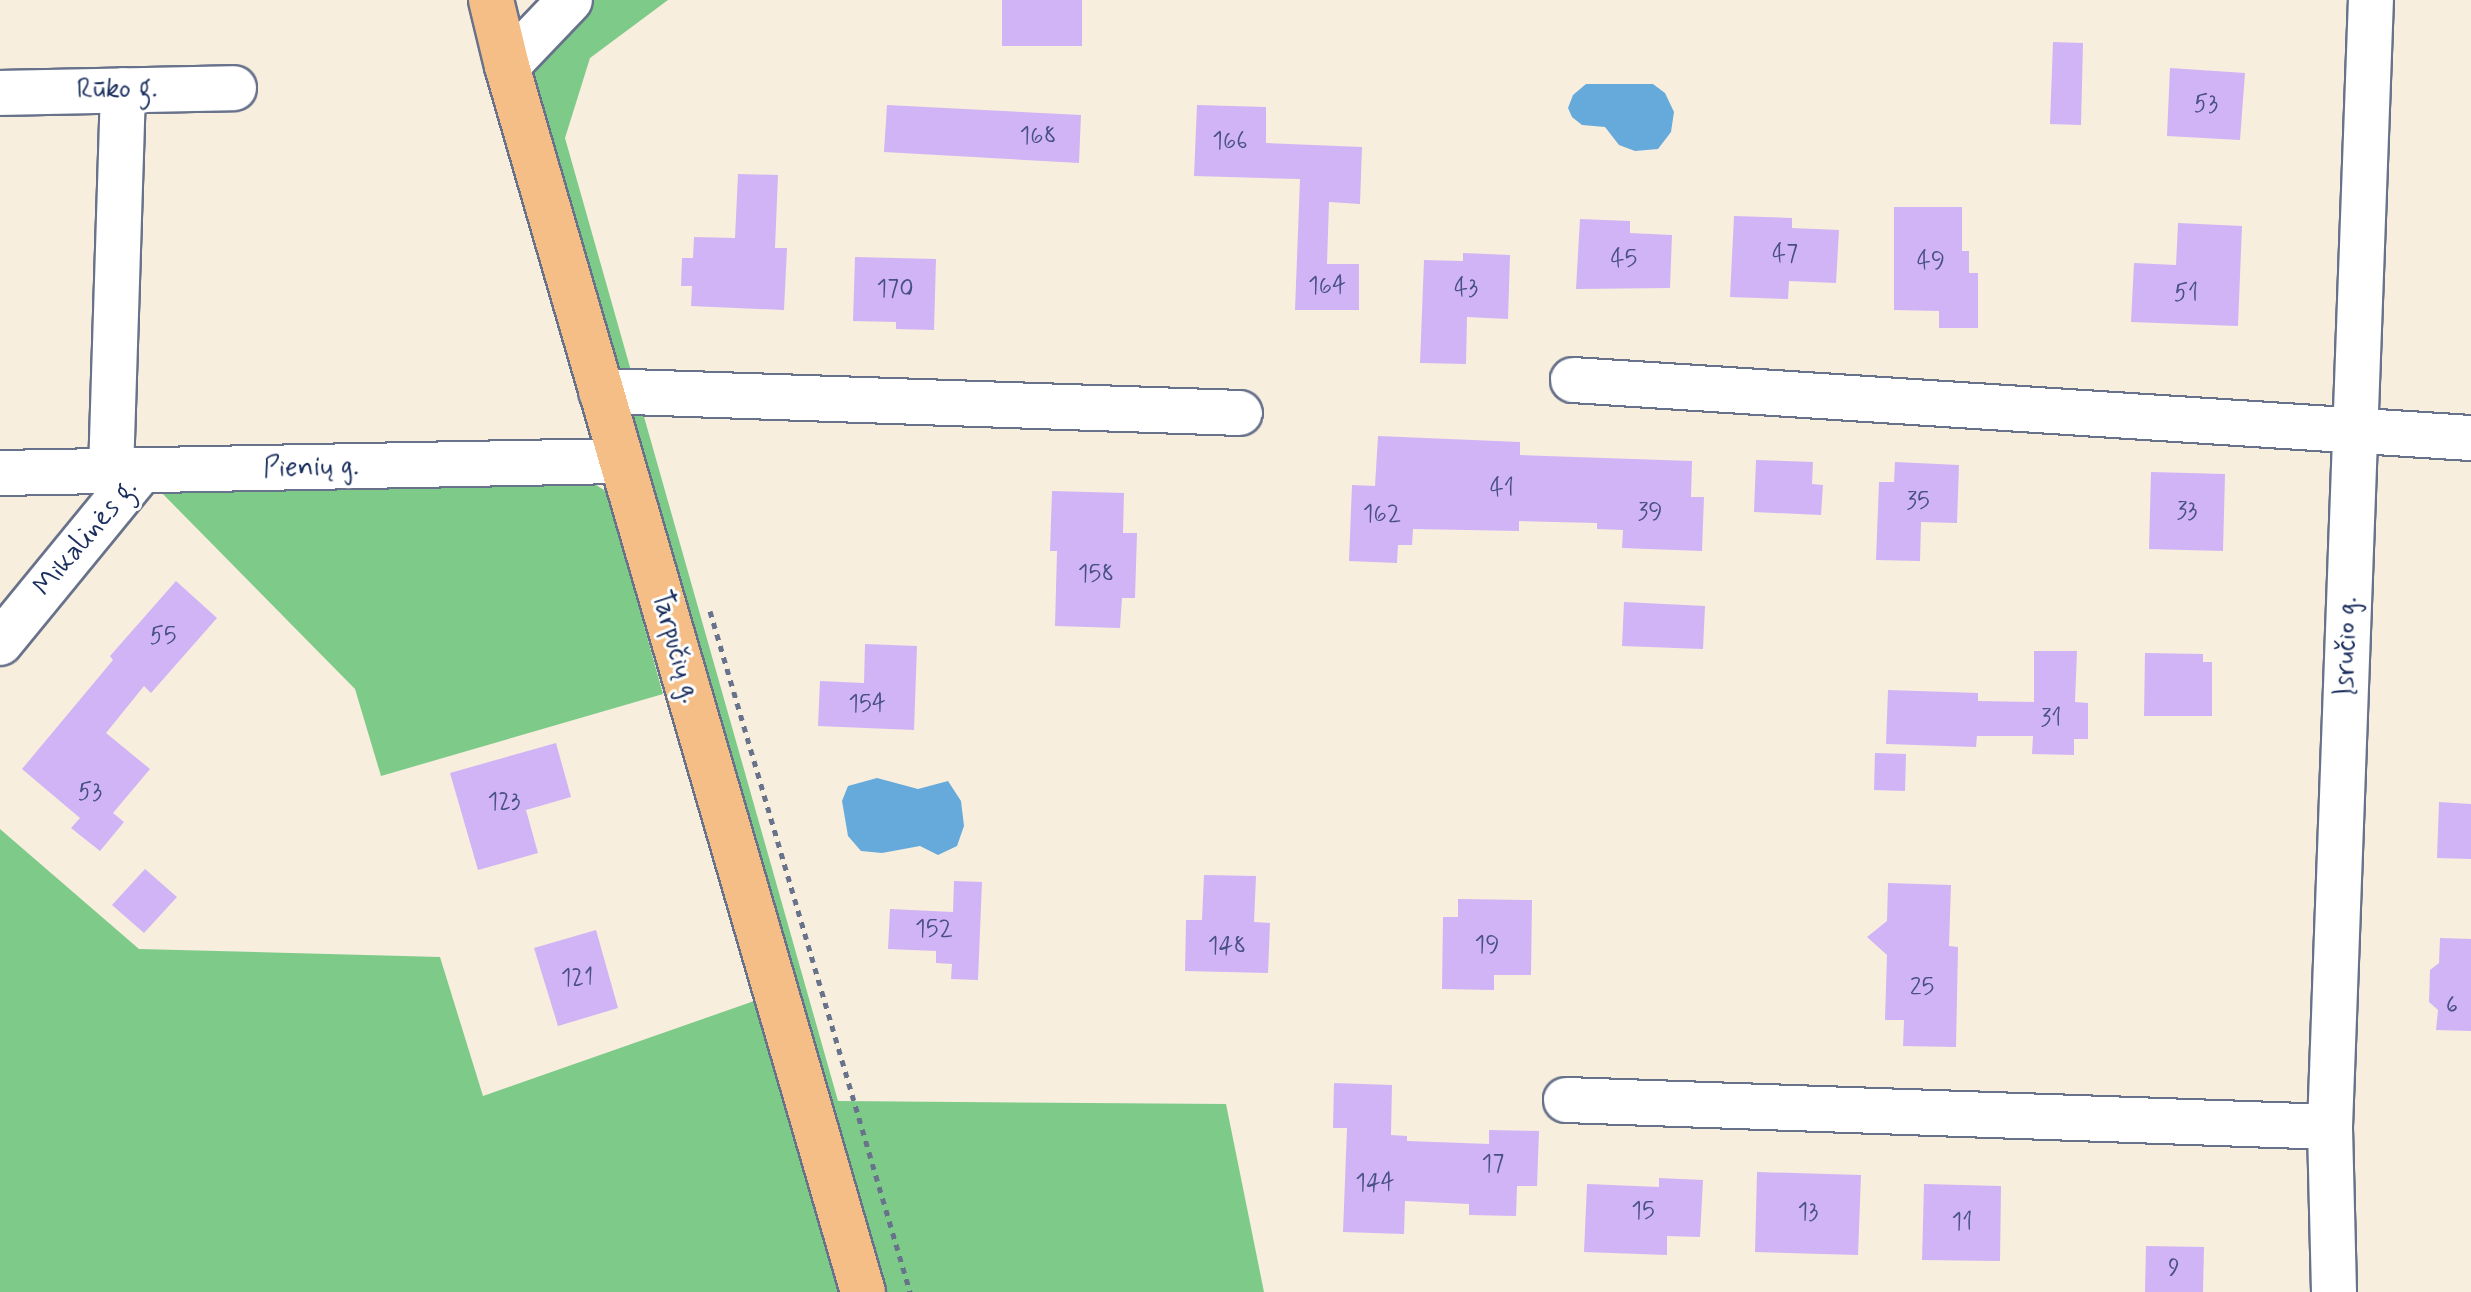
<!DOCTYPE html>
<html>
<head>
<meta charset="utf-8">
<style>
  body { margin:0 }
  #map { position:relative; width:2471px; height:1292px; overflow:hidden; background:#f7eede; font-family:Mynerve,sans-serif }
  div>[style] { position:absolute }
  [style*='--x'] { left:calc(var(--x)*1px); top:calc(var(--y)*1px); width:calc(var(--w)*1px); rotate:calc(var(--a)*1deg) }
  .green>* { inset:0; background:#7eca89 }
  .water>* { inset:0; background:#66aadc }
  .building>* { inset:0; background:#d1b4f5 }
  .path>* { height:5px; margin-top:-2.5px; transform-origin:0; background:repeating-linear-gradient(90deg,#68728b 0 6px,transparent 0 12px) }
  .roads { filter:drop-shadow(2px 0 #68728b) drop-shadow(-2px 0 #68728b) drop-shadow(0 2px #68728b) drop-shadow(0 -2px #68728b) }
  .minor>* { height:44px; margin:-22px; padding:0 22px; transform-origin:22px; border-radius:22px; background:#fff }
  .major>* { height:44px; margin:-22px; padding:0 22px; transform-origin:22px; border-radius:22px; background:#f6be87 }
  span { translate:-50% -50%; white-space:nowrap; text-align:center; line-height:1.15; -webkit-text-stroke:6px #fff; paint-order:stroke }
  .number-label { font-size:24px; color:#485084 }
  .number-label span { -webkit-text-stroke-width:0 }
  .street-label { font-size:28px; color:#1b2f5e }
</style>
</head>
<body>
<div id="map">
  <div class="green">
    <i style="clip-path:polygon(570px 0,668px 0,590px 58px,565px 138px,838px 1101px,1226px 1104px,1264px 1292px,0 1292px,0 829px,139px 949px,440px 957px,483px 1096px,757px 1000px,507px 66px)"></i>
    <i style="clip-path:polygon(573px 470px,607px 492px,663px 694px,381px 776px,355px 689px,157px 488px)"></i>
  </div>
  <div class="water">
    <i style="clip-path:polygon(1586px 84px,1653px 84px,1665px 93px,1674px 112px,1671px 132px,1658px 149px,1635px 151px,1619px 145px,1605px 127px,1582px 125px,1572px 117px,1568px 108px,1573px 95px)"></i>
    <i style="clip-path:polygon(877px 778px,918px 789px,948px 781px,961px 801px,964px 826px,957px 846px,938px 855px,920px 846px,882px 853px,861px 851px,848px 836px,842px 801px,848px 786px)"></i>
  </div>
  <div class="building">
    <i style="clip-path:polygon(1002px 0,1082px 0,1082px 46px,1002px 46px)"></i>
    <i style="clip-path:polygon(2053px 42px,2083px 43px,2081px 125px,2050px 124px)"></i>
    <i style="clip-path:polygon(2170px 68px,2245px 73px,2240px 140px,2167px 136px)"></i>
    <i style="clip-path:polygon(887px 105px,1081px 115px,1079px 163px,884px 152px)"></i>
    <i style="clip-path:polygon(1197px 105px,1266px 107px,1266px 143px,1362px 147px,1360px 204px,1329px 202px,1327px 264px,1359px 264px,1359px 310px,1295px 310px,1300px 179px,1194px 176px)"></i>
    <i style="clip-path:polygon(738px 174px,778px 175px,775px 248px,787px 248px,784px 310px,691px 306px,692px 286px,681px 286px,682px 258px,693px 258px,694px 237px,735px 238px)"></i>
    <i style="clip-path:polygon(1894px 207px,1962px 207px,1962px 251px,1969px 251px,1969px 273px,1978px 273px,1978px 328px,1939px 328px,1939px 311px,1894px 310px)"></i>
    <i style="clip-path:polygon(1734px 216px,1792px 218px,1792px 228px,1839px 230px,1836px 283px,1789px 281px,1788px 299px,1730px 297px)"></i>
    <i style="clip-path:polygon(1580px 219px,1630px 221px,1630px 233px,1672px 235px,1670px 288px,1576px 289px)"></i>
    <i style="clip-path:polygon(2178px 223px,2242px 226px,2238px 326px,2131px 322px,2134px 263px,2176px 265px)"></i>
    <i style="clip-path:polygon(1463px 253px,1510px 255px,1508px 319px,1467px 317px,1466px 364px,1420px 363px,1424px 260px,1463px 261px)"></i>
    <i style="clip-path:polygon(855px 257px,936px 259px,934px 330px,896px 329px,896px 322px,853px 321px)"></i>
    <i style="clip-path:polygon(1378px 436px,1520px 442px,1520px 455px,1692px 461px,1691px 497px,1704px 497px,1702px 551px,1622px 548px,1623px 530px,1597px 529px,1597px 523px,1519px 521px,1519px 531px,1413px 529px,1412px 545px,1398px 545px,1397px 563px,1349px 561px,1352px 485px,1375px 486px)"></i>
    <i style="clip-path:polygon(1756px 460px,1813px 462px,1812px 484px,1823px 485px,1821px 515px,1754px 512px)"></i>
    <i style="clip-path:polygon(1895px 462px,1959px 465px,1957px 523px,1921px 522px,1920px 561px,1876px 560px,1879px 482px,1894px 482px)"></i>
    <i style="clip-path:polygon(2151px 472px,2225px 474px,2223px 551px,2149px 549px)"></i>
    <i style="clip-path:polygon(1052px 491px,1124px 493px,1123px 533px,1137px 533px,1135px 598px,1122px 598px,1120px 628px,1055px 626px,1057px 551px,1050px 551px)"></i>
    <i style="clip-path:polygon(176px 581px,217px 618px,151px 693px,144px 686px,106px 733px,150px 769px,113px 813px,124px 822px,100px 851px,71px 828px,80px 818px,22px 769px,113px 660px,110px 656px)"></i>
    <i style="clip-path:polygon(1624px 602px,1705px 606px,1703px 649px,1622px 646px)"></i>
    <i style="clip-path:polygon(865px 644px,917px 646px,914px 730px,818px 726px,820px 681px,864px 683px)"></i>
    <i style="clip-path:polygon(2034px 651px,2077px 651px,2075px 702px,2088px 703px,2088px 739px,2074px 739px,2074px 755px,2032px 754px,2033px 736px,1977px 736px,1976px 747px,1886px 744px,1888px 690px,1978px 693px,1978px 701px,2034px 702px)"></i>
    <i style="clip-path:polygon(2145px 653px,2203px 654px,2203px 662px,2212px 662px,2212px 716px,2144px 716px)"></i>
    <i style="clip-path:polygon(556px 743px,571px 797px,526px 810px,538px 853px,478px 870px,450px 773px)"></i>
    <i style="clip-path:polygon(1875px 753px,1906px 754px,1905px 791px,1874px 790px)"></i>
    <i style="clip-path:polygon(2439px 802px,2471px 804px,2471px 859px,2437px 858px)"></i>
    <i style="clip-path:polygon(145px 869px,177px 897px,144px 933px,112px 905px)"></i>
    <i style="clip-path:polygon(1204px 875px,1256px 876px,1254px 922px,1270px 923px,1268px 973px,1185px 971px,1186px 920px,1202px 920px)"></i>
    <i style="clip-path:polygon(954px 881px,982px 882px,978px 980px,951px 979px,952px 964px,936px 963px,936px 951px,888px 949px,890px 909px,953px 912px)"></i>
    <i style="clip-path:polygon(1888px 883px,1951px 885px,1949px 946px,1958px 947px,1956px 1047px,1903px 1046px,1904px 1020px,1885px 1020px,1887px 955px,1867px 937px,1887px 921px)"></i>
    <i style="clip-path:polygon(1458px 899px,1532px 900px,1531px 975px,1494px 975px,1494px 990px,1442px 989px,1443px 917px,1458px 917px)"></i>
    <i style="clip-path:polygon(596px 930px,618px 1008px,558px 1026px,534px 948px)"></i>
    <i style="clip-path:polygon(2440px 938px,2471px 939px,2471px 1031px,2436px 1030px,2438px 1010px,2429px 1002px,2430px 970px,2439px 963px)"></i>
    <i style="clip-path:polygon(1334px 1083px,1392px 1085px,1391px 1135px,1407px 1136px,1407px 1141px,1489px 1144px,1489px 1130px,1539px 1131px,1537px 1186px,1517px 1186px,1516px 1216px,1469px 1215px,1469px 1204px,1405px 1201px,1404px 1234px,1343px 1232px,1347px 1128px,1333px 1128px)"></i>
    <i style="clip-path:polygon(1757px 1172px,1861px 1175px,1858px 1255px,1755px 1252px)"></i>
    <i style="clip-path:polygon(1659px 1178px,1703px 1180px,1700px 1237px,1667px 1236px,1667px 1255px,1584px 1252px,1587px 1184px,1659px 1187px)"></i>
    <i style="clip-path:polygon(1924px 1184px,2001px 1186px,2000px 1261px,1922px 1260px)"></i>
    <i style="clip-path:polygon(2146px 1246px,2204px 1247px,2203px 1292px,2145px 1292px)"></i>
  </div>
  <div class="path">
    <i style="--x:710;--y:611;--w:710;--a:73.63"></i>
  </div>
  <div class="roads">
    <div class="minor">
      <i style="--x:507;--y:66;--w:91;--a:-46.3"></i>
      <i style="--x:0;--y:93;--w:234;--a:-1.2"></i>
      <i style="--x:1573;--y:380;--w:900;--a:3.7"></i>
      <i style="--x:601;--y:391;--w:639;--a:1.97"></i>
      <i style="--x:111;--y:472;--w:382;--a:-88.2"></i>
      <i style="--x:0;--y:473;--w:621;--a:-1.11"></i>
      <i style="--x:0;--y:643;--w:222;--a:-50.7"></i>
      <i style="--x:1566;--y:1100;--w:764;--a:2.02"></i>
      <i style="--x:2334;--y:1292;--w:165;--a:-91.4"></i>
      <i style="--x:2330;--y:1127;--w:1128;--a:-87.92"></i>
    </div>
    <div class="major">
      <i style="--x:491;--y:0;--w:68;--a:76.4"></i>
      <i style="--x:507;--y:66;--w:1277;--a:73.81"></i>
    </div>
  </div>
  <div class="number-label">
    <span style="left:2206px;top:105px">53</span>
    <span style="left:1038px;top:137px">168</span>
    <span style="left:1230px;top:142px">166</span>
    <span style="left:1785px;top:255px">47</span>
    <span style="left:1624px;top:260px">45</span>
    <span style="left:1931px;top:262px">49</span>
    <span style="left:1327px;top:287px">164</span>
    <span style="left:1466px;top:289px">43</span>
    <span style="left:895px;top:290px">170</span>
    <span style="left:2186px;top:294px">51</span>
    <span style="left:1502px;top:489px">41</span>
    <span style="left:1918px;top:502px">35</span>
    <span style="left:2187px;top:512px">33</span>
    <span style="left:1650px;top:513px">39</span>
    <span style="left:1382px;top:515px">162</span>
    <span style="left:1096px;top:575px">158</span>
    <span style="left:163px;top:637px">55</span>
    <span style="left:867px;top:705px">154</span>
    <span style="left:2051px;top:719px">31</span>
    <span style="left:90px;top:793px">53</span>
    <span style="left:504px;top:803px">123</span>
    <span style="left:934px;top:930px">152</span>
    <span style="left:1487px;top:946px">19</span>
    <span style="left:1227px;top:947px">148</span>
    <span style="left:577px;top:979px">121</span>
    <span style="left:1922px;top:988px">25</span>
    <span style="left:2452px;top:1006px">6</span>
    <span style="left:1493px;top:1165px">17</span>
    <span style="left:1375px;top:1184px">144</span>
    <span style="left:1643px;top:1212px">15</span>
    <span style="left:1808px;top:1213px">13</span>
    <span style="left:1962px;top:1223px">11</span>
    <span style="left:2174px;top:1269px">9</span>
  </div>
  <div class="street-label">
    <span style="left:117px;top:90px;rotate:-1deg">Rūko g.</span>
    <span style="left:311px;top:468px;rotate:-1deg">Pienių g.</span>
    <span style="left:86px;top:538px;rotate:-50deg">Mikalinės g.</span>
    <span style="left:2347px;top:646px;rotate:-88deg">Įsručio g.</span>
    <span style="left:675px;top:647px;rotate:74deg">Tarpučių g.</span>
  </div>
</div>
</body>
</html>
